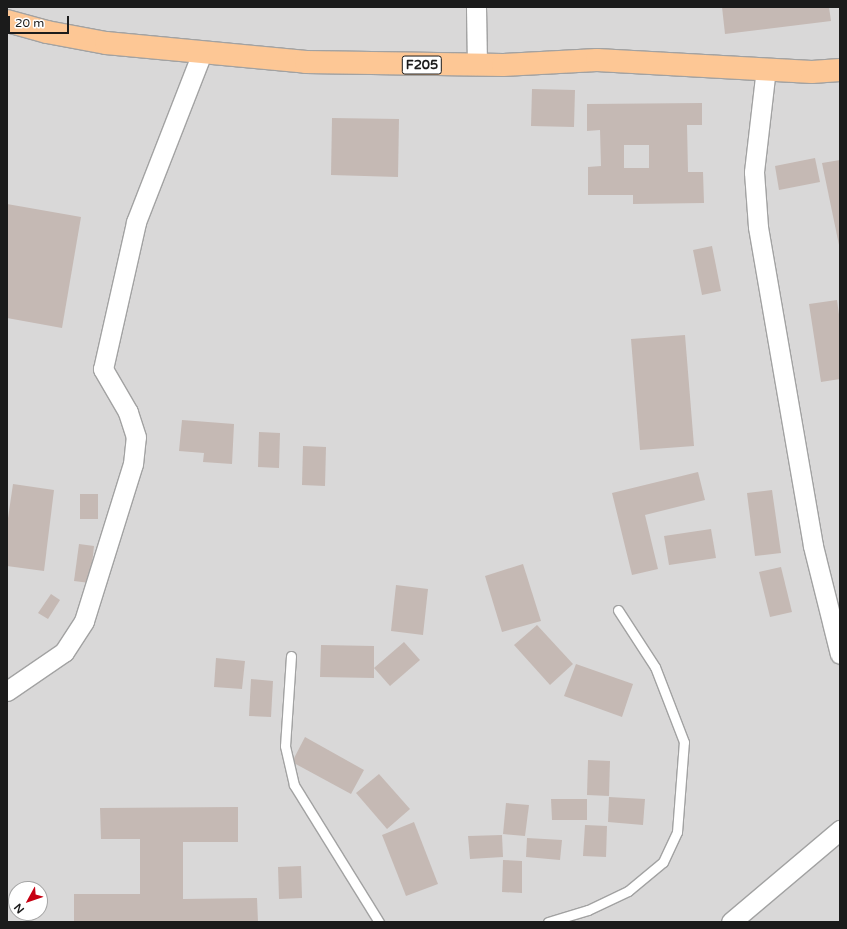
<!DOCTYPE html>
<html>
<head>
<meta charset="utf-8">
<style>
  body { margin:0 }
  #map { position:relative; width:847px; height:929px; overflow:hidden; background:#ede8e0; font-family:"Varela Round",sans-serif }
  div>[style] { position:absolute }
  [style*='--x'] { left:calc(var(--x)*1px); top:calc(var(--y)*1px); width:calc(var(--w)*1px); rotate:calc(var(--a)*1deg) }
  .residential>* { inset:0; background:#d9d8d8 }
  .building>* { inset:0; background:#c5b9b4 }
  .roads { filter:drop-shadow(1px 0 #a2a2a2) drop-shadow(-1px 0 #a2a2a2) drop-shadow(0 1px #a2a2a2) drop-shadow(0 -1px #a2a2a2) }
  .lane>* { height:9px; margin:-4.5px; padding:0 4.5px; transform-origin:4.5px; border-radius:4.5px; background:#fff }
  .street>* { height:19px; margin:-9.5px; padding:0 9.5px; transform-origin:9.5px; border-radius:9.5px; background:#fff }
  .primary>* { height:22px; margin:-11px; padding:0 11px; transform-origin:11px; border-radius:11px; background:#fdc795 }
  span { translate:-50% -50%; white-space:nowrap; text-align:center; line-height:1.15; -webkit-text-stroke:3px #fff; paint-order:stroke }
  .shield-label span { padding:1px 3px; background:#fff; border:1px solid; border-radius:3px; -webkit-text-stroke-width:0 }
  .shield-label { font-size:13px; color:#1b1b1b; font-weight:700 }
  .frame { position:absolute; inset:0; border:8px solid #1b1b1b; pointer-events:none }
  .north { position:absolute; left:8px; top:881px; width:40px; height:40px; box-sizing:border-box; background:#fff; border:1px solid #a4a4a4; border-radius:50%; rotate:230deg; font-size:11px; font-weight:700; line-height:16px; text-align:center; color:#1b1b1b }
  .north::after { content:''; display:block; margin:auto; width:14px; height:18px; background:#c60012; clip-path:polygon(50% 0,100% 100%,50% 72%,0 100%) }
  .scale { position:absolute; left:8px; top:16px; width:61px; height:18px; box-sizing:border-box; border:2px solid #1b1b1b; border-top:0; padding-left:5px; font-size:12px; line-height:14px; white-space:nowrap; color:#1b1b1b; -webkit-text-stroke:3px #fff; paint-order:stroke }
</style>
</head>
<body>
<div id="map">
  <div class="residential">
    <i style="clip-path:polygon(evenodd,7px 7px,840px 7px,840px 922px,7px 922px,7px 7px,16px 889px,40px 889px,40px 913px,16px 913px,16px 889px)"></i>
  </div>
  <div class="building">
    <i style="clip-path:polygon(722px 7px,829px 7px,831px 21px,725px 34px)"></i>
    <i style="clip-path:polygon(532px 89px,575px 90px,574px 127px,531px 126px)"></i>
    <i style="clip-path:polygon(evenodd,702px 103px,702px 125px,687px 125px,688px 172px,703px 172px,704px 203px,633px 204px,633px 195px,588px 195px,588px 167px,601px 166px,600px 130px,587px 131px,587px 104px,702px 103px,624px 145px,649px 145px,649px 168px,624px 168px,624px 145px)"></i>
    <i style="clip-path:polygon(332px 118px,399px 119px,398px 177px,331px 175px)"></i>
    <i style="clip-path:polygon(815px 158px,820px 182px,779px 190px,775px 166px)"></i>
    <i style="clip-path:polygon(840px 160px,840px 245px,839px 245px,822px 163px)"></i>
    <i style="clip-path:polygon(7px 204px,81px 217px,62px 328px,7px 318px)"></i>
    <i style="clip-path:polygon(712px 246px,721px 291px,702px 295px,693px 250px)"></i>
    <i style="clip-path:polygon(837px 300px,840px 322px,840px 379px,821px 382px,809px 304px)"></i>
    <i style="clip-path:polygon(685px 335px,694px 446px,640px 450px,631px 339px)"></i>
    <i style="clip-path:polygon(182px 420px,234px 424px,232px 464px,203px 462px,204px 453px,179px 451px)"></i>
    <i style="clip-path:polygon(259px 432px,280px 433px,279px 468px,258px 467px)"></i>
    <i style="clip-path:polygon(303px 446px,326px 447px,325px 486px,302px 485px)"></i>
    <i style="clip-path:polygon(698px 472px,705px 500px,645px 515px,658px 569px,632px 575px,612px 493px)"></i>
    <i style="clip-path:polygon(13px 484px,54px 490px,44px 571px,7px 566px,7px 525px)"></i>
    <i style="clip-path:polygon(772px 490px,781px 553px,755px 556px,747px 493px)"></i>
    <i style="clip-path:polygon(80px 494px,98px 494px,98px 519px,80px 519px)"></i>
    <i style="clip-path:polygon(711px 529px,716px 558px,669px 565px,664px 536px)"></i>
    <i style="clip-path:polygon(79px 544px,94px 546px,90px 583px,74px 581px)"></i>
    <i style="clip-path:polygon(523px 564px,541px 621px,502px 632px,485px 576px)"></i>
    <i style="clip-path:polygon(781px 567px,792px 612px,770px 617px,759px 572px)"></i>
    <i style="clip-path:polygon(396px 585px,428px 589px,423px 635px,391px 631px)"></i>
    <i style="clip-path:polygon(51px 594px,60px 600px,48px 619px,38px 613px)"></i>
    <i style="clip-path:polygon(537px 625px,573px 664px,550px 685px,514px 645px)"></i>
    <i style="clip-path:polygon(404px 642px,420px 660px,390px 686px,374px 668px)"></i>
    <i style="clip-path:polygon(321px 645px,374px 646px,374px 678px,320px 677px)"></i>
    <i style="clip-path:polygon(216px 658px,245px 661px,242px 689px,214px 687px)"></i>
    <i style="clip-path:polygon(576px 664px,633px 684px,622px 717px,564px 696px)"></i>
    <i style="clip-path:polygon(251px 679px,273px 681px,271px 717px,249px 716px)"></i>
    <i style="clip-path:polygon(305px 737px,364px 770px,351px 794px,292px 762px)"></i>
    <i style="clip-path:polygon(588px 760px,610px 761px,609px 796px,587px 795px)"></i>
    <i style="clip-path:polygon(379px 774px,410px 809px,387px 829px,356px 793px)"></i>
    <i style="clip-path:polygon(609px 797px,645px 799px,643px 825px,608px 822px)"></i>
    <i style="clip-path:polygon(551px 799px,587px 799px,587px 820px,552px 820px)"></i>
    <i style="clip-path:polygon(506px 803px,529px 805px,525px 836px,503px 834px)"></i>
    <i style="clip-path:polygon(238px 807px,238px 842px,183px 842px,183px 899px,257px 898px,258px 922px,74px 922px,74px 894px,140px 894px,140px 839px,101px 839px,100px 808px)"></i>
    <i style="clip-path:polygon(414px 822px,438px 884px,406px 896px,382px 835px)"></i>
    <i style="clip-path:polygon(585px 825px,607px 826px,606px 857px,583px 856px)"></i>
    <i style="clip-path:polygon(502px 835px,503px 857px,470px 859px,468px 836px)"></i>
    <i style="clip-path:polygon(527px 838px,562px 840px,560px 860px,526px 857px)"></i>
    <i style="clip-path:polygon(503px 860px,522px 861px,522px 893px,502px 892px)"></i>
    <i style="clip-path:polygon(301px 866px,302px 898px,279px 899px,278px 867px)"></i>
  </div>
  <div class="roads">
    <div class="lane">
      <i style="--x:291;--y:656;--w:90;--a:93.8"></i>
      <i style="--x:285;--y:746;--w:40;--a:77"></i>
      <i style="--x:294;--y:785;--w:161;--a:58.2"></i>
      <i style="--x:548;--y:922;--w:42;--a:-16.7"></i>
      <i style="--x:588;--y:910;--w:44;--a:-25.4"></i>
      <i style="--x:628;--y:891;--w:45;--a:-39.6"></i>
      <i style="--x:663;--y:862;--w:33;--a:-65"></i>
      <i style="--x:677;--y:832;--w:90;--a:-85.6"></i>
      <i style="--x:684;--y:742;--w:80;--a:-111.1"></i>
      <i style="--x:655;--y:667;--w:68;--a:-123"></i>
    </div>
    <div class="street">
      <i style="--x:476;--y:7;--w:58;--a:89"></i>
      <i style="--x:766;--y:68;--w:105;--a:96.6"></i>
      <i style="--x:754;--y:172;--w:55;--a:85.8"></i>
      <i style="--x:758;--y:227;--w:324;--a:80.2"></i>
      <i style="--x:813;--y:546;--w:111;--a:76"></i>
      <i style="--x:7;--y:691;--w:69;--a:-34.4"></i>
      <i style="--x:64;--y:652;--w:37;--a:-57"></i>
      <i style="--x:84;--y:621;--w:164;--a:-72.7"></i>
      <i style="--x:133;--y:464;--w:27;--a:-84"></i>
      <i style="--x:136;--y:437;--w:26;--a:-108"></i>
      <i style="--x:128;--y:412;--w:50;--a:-120.2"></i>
      <i style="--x:103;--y:369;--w:151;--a:-77.3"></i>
      <i style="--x:136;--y:222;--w:181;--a:-68.7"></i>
      <i style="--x:731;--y:922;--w:143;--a:-40.2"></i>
    </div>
    <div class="primary">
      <i style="--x:7;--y:21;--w:41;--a:15.4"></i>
      <i style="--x:47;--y:32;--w:60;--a:10.6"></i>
      <i style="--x:106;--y:43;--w:201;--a:5.4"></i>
      <i style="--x:306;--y:62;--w:197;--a:0.9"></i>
      <i style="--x:503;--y:65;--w:94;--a:-3"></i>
      <i style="--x:597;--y:60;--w:215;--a:3.2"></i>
      <i style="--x:812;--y:72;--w:28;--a:-4"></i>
    </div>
  </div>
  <div class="shield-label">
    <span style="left:422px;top:65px">F205</span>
  </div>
  <div class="frame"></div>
  <div class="north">N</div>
  <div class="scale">20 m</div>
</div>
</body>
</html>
